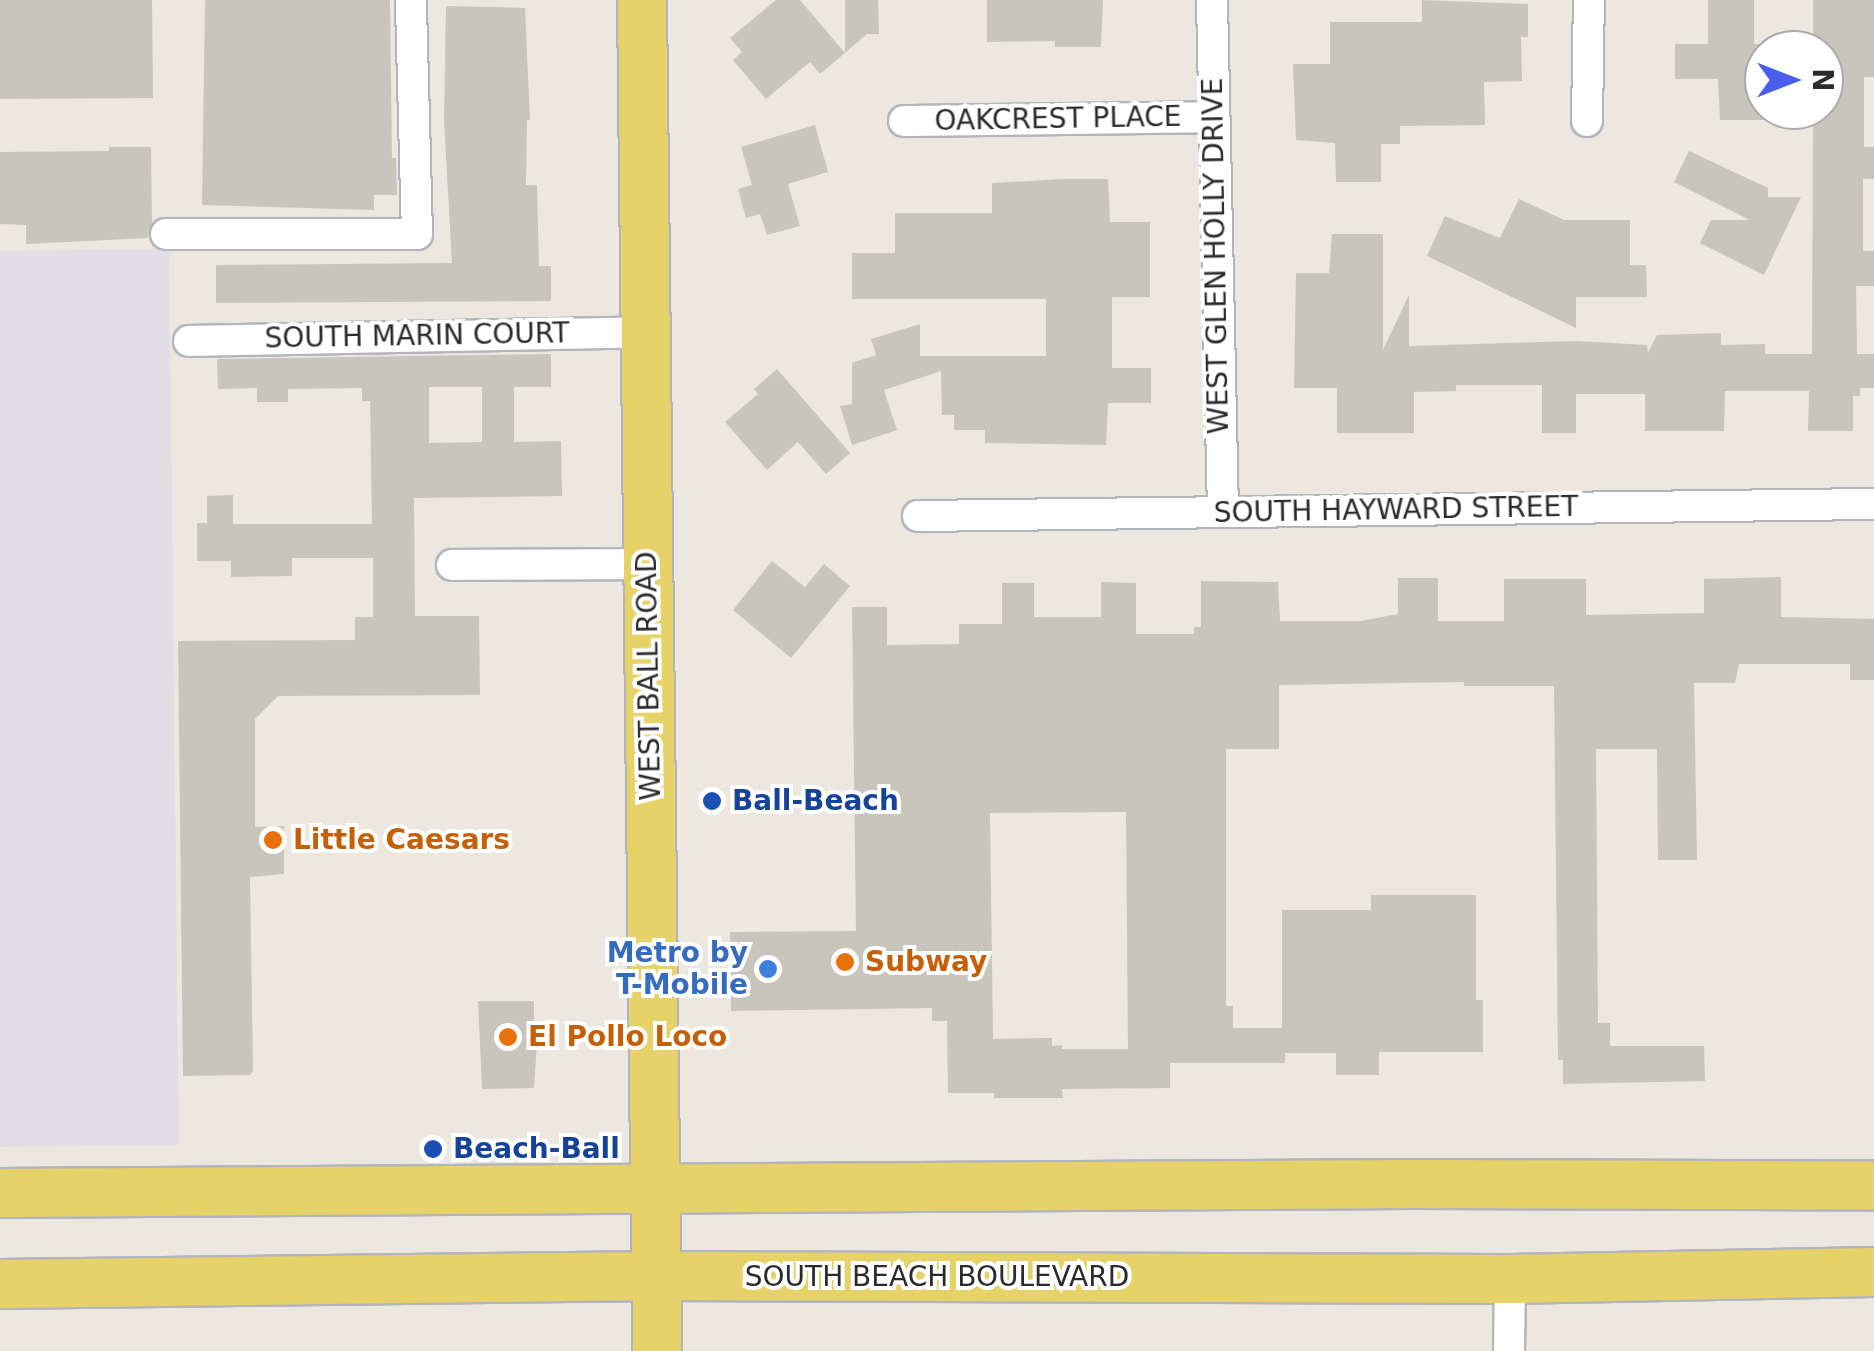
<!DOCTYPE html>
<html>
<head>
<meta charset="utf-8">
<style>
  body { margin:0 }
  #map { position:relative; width:1874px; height:1351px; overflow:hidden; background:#ece7df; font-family:"DejaVu Sans",sans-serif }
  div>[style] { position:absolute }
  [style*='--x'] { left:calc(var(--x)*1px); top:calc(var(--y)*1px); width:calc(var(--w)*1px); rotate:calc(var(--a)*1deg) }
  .industrial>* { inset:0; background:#e1dfe5 }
  .building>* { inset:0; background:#c8c5bd }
  .roads { filter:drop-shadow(2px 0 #b2b4be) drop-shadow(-2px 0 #b2b4be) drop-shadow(0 2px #b2b4be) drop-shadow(0 -2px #b2b4be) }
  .street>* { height:30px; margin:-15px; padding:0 15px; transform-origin:15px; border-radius:15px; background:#fff }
  .primary>* { height:48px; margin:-24px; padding:0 24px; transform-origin:24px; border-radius:24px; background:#e6d269 }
  .dots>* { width:28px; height:28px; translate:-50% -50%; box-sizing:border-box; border:5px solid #fff; border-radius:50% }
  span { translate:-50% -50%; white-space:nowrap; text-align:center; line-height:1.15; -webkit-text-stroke:8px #fff; paint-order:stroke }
  .street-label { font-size:28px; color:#2b2b2b }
  .transit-label { font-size:28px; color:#164399; font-weight:700 }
  .left { translate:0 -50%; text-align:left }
  .food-label { font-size:28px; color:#c56008; font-weight:700 }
  .shop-label { font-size:28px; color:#366cbe; font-weight:700 }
  .right { translate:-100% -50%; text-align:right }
  .north { position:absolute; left:1744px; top:30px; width:100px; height:100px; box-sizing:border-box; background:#fff; border:2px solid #aaa; border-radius:50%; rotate:90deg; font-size:28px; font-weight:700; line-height:40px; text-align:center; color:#2b2b2b }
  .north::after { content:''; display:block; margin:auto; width:35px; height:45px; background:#4b5eec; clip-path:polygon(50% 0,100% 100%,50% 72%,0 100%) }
</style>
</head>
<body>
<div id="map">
  <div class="industrial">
    <i style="clip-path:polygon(169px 249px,179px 1145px,0 1147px,0 251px)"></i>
  </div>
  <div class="building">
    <i style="clip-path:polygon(0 0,152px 0,153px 98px,0 99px)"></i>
    <i style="clip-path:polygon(205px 0,390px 0,392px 158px,396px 158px,397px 195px,374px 195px,374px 210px,202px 205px)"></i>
    <i style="clip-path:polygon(776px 0,800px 0,845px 53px,820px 74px,810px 62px,766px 99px,733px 60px,742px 52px,730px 38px)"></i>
    <i style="clip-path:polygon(845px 0,878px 0,879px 34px,867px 34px,845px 53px)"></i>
    <i style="clip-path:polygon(987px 0,1103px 0,1101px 47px,1055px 47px,1055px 41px,987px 42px)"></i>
    <i style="clip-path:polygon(1422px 0,1528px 4px,1528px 37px,1521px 37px,1522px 81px,1484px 82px,1485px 125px,1400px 126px,1400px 144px,1381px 144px,1381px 182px,1336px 182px,1335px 143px,1296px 140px,1293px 64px,1330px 64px,1330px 22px,1422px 22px)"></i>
    <i style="clip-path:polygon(1708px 0,1754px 0,1754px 44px,1764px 44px,1764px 120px,1720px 120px,1718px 79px,1675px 79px,1675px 44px,1708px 44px)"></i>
    <i style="clip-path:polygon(1813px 0,1874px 0,1874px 77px,1864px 77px,1864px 147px,1874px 147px,1874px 179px,1863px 179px,1863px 251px,1874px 251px,1874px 286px,1856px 286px,1857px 354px,1874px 354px,1874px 388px,1860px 388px,1860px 396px,1853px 396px,1853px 431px,1808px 431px,1809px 391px,1725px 391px,1724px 431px,1645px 431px,1645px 394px,1576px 394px,1576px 433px,1542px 433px,1542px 385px,1456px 385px,1456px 391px,1414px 392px,1414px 433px,1337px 433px,1337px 388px,1294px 388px,1296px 273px,1329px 273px,1332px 234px,1383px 234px,1383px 350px,1409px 295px,1409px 346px,1576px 341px,1647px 345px,1648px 353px,1657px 335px,1721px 333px,1721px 345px,1765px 344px,1765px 354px,1812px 354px,1813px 110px,1824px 110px,1824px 50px,1813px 50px)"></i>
    <i style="clip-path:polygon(446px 6px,525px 8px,530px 120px,527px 120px,526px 185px,537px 185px,539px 266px,551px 266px,551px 301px,216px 303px,216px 265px,452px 263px,444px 121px)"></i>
    <i style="clip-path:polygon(815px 125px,828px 172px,788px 184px,800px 226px,767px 235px,760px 214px,746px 218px,738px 189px,752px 185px,741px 147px)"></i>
    <i style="clip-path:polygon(109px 147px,151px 147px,152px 222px,148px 238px,26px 244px,26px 225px,0 224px,0 152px,109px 151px)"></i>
    <i style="clip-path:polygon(1689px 151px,1768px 188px,1768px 197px,1801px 197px,1764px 275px,1700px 243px,1711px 220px,1750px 220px,1674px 182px)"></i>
    <i style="clip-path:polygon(1062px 179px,1108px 179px,1110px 222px,1150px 222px,1150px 297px,1112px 297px,1112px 368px,1151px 368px,1151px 403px,1108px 403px,1106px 445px,985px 443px,985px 430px,954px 430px,954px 415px,942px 415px,941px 371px,884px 390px,897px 430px,852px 445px,840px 406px,852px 404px,852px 363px,876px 355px,871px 339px,920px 324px,920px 356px,1046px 356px,1046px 299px,852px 299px,852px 253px,895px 253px,895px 213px,992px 213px,992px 183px)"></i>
    <i style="clip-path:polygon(1519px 199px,1564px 220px,1630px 220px,1630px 265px,1646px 265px,1647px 297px,1576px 297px,1576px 328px,1427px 256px,1445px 216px,1500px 238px)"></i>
    <i style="clip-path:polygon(evenodd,551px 354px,551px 387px,514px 387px,514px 442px,561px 441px,562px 496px,414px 498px,415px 616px,479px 616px,480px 695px,278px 696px,255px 719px,255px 827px,284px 826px,284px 874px,250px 877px,253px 1071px,250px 1075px,183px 1076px,178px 641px,355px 640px,355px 617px,373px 617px,373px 558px,292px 558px,292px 576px,231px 577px,231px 561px,197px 561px,197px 523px,207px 523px,207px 496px,233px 495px,233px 524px,372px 524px,370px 401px,362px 401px,362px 388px,288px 389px,288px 402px,257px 402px,257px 388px,218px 389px,217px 359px,551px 354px,429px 387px,482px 387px,482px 442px,429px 443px,429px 387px)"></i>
    <i style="clip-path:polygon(777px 369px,850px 453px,826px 474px,798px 442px,767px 470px,725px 422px,758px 394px,754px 389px)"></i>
    <i style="clip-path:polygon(772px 561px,805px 587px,824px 564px,850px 586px,791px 658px,733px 610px)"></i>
    <i style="clip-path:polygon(evenodd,1781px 577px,1781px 617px,1874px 619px,1874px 680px,1850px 680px,1850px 664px,1739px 664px,1735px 683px,1694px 683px,1697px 860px,1658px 860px,1657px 749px,1596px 749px,1598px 1023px,1610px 1023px,1610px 1046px,1704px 1046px,1705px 1081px,1563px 1084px,1563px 1060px,1558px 1060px,1554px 686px,1464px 686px,1464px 682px,1279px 685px,1279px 749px,1226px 749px,1226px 1006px,1233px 1006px,1233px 1028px,1282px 1028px,1282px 910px,1371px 910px,1371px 895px,1476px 895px,1476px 1000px,1483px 1000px,1483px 1052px,1379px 1052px,1379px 1075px,1336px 1075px,1336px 1053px,1285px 1053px,1285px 1063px,1170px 1063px,1170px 1088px,1062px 1089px,1063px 1098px,994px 1098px,994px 1093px,948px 1093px,947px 1021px,932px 1021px,932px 1008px,731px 1011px,730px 932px,856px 931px,852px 607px,887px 607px,887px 645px,959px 644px,959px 624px,1002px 624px,1002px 583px,1034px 583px,1034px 617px,1101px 617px,1101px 582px,1136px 583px,1136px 634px,1194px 634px,1194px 627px,1201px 627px,1201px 581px,1278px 582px,1280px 621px,1361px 621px,1398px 614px,1398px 578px,1438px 578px,1438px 621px,1504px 621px,1504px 579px,1586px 579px,1586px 615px,1704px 613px,1704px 579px,1781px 577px,1126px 812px,1128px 1049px,1062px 1049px,1062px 1045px,1052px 1046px,1052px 1038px,993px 1039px,990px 813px,1126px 812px)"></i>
    <i style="clip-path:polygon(478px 1001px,534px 1001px,534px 1029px,538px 1029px,534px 1088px,482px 1089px)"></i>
  </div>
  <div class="roads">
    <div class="street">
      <i style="--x:1212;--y:0;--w:512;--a:88.77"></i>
      <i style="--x:904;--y:121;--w:308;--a:-0.7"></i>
      <i style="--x:1587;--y:121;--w:121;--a:-89.1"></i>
      <i style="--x:166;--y:234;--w:251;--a:0"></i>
      <i style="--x:417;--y:234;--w:234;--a:-91.5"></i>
      <i style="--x:189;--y:341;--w:457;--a:-1.1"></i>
      <i style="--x:918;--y:516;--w:956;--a:-0.72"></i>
      <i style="--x:452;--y:565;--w:196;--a:-0.3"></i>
      <i style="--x:1509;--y:1351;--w:72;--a:-89.2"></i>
    </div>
    <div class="primary">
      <i style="--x:642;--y:0;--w:1351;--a:89.36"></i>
      <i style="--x:0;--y:1193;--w:1412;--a:-0.37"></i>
      <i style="--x:1412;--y:1184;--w:462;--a:0.2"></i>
      <i style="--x:0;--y:1284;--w:656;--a:-0.7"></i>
      <i style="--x:656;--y:1276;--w:854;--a:0.2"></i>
      <i style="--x:1510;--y:1279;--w:364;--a:-1.1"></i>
    </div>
  </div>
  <div class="dots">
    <i style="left:712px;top:801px;background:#1a4fb4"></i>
    <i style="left:273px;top:840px;background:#e8710a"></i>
    <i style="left:845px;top:962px;background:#e8710a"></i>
    <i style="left:768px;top:969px;background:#3f7fe0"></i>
    <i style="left:508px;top:1037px;background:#e8710a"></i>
    <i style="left:433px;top:1149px;background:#1a4fb4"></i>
  </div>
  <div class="street-label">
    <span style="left:1058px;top:119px;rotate:-1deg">OAKCREST PLACE</span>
    <span style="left:1216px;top:256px;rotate:-91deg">WEST GLEN HOLLY DRIVE</span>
    <span style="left:417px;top:336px;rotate:-1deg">SOUTH MARIN COURT</span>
    <span style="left:1396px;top:510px;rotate:-1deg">SOUTH HAYWARD STREET</span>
    <span style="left:649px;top:676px;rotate:-91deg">WEST BALL ROAD</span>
    <span style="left:937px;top:1277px">SOUTH BEACH BOULEVARD</span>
  </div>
  <div class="transit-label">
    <span class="left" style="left:732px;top:801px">Ball-Beach</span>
    <span class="left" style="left:453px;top:1149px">Beach-Ball</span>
  </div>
  <div class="food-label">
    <span class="left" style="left:293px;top:840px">Little Caesars</span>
    <span class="left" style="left:865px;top:962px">Subway</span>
    <span class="left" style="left:528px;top:1037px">El Pollo Loco</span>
  </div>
  <div class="shop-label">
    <span class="right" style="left:748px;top:969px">Metro by<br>T-Mobile</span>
  </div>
  <div class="north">N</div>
</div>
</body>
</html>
